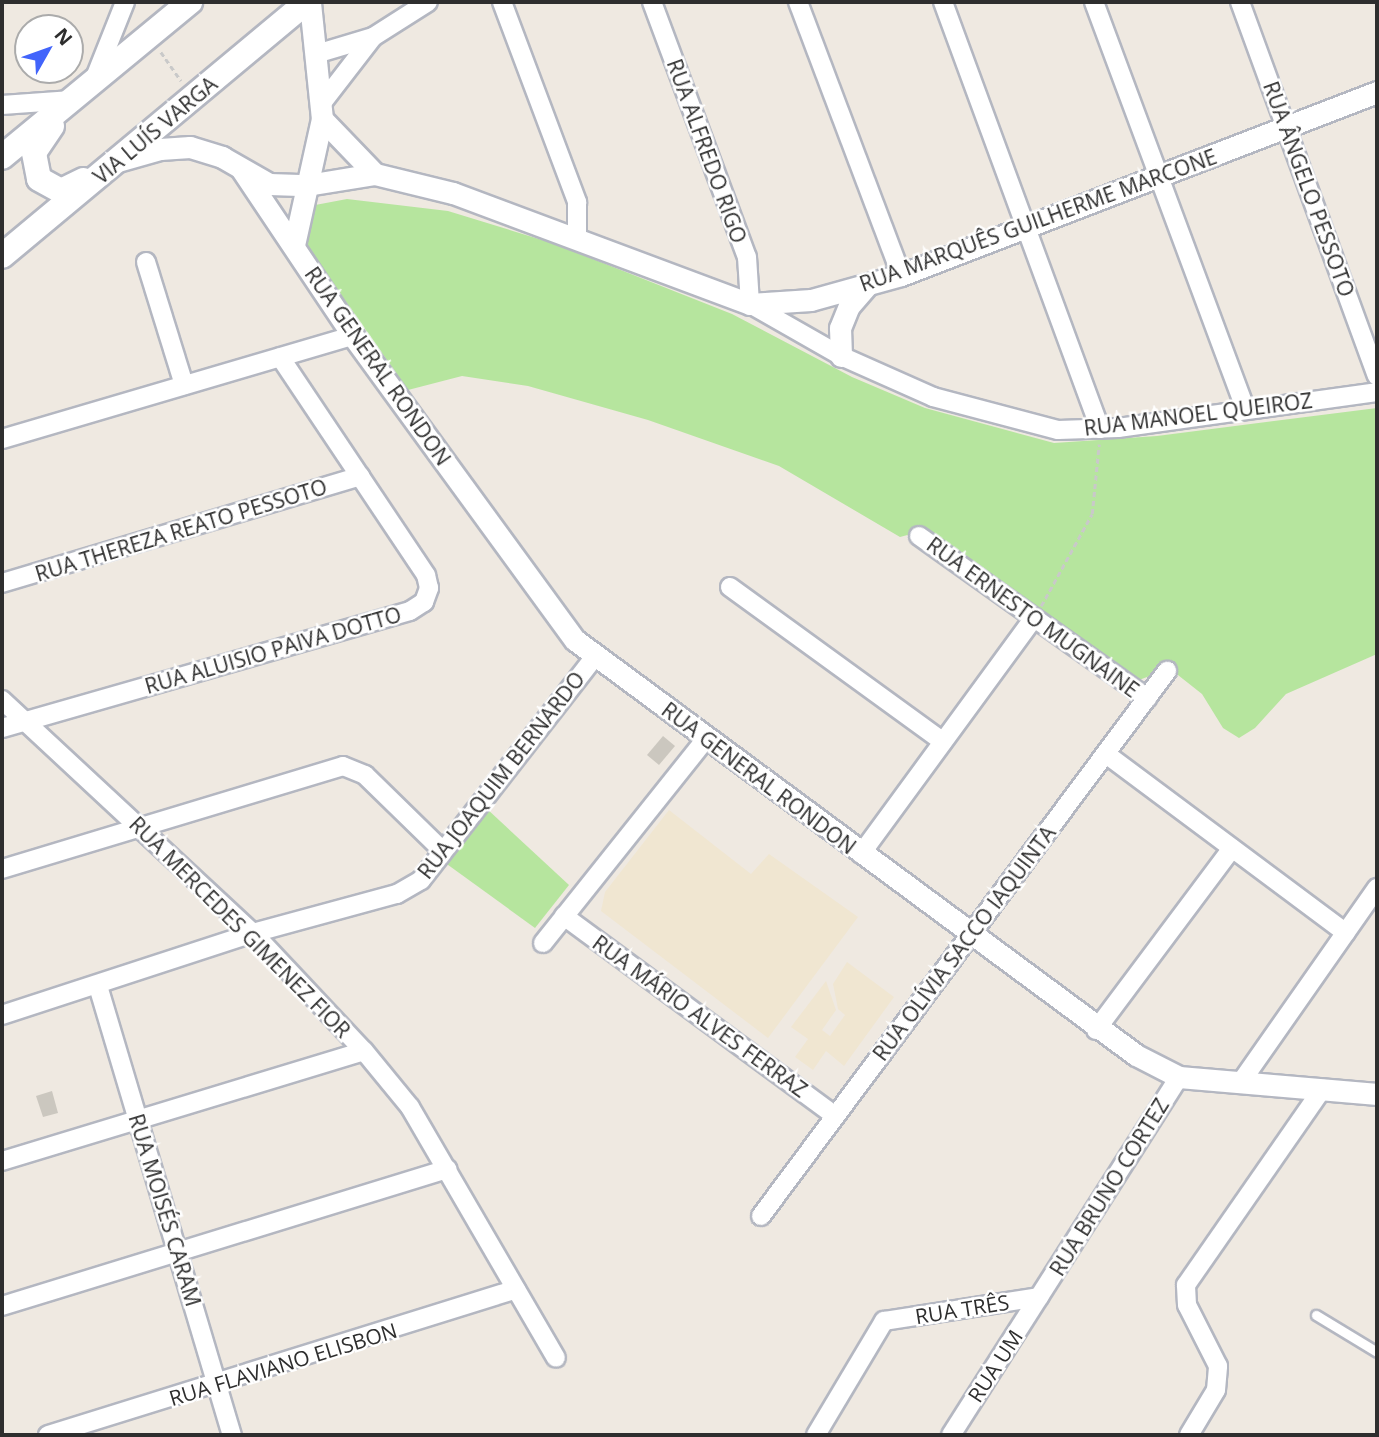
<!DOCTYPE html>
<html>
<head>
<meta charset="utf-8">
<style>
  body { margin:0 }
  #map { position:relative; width:1379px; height:1437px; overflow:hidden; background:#efe9e1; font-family:"Open Sans",sans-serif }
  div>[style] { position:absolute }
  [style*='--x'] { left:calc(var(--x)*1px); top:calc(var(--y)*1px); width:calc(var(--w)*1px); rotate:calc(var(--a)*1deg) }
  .education>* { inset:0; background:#f0e6d1 }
  .green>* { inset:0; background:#b6e59e }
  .building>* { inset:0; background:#cbc7bf }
  .path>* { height:2.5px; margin-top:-1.25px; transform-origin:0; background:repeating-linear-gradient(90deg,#c9c9c9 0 5px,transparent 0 8.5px) }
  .roads { filter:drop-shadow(2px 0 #b4b7c1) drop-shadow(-2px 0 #b4b7c1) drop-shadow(0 2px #b4b7c1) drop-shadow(0 -2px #b4b7c1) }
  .service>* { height:9px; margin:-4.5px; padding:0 4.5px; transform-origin:4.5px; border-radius:4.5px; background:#fff }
  .minor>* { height:18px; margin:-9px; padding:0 9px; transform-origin:9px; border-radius:9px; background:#fff }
  .tertiary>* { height:21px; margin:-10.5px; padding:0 10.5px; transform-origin:10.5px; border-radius:10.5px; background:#fff }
  .secondary>* { height:24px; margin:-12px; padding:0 12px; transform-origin:12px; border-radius:12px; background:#fff }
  span { translate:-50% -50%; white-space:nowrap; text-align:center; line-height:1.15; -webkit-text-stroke:5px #fff; paint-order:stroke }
  .street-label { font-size:21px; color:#2e2e2e }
  .frame { position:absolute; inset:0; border:4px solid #2e2e2e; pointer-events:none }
  .north { position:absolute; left:14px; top:14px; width:70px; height:70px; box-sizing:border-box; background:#fff; border:2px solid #ababab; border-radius:50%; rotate:50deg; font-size:19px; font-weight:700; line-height:28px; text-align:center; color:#2e2e2e }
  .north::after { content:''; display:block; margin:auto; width:24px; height:32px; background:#4264fb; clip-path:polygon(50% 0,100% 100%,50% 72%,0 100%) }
</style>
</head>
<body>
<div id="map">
  <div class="education">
    <i style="clip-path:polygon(669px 810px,751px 874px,769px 854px,858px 917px,768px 1038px,601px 911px,605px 892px)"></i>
    <i style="clip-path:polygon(847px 962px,894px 997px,844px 1066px,826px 1051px,813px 1070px,795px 1057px,808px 1039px,791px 1027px,826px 981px,836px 1010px,822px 1030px,830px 1036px,845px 1015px,838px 1009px,833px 984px)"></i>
  </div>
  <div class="green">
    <i style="clip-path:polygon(347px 199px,448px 211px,555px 244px,732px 314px,852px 377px,925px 408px,1054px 443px,1157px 436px,1377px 408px,1377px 654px,1286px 694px,1255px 728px,1239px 738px,1223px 728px,1202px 694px,1164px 664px,1155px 674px,1139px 680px,1127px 675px,926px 530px,900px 537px,779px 466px,648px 420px,528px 386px,462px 376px,408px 390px,294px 228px,310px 206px)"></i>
    <i style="clip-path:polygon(486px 808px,569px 885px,535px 928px,444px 862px)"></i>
  </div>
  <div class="building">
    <i style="clip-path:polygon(663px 736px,675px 746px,659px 765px,647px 755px)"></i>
    <i style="clip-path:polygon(52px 1091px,58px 1113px,43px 1117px,36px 1096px)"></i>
  </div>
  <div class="path">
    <i style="--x:161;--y:52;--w:35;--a:55"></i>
    <i style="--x:1041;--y:606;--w:105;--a:-61"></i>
    <i style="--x:1092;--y:514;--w:70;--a:-84.3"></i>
  </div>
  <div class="roads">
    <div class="service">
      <i style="--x:1316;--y:1315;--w:71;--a:31.2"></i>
    </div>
    <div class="minor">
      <i style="--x:502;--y:2;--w:214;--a:69.4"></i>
      <i style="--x:577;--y:202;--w:35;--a:90"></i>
      <i style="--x:652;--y:2;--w:272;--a:69.6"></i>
      <i style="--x:747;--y:257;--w:47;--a:86.3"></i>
      <i style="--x:750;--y:304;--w:105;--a:29.7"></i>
      <i style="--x:841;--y:356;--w:101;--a:24"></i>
      <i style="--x:933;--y:397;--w:129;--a:14.8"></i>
      <i style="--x:1058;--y:430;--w:60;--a:-1.9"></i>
      <i style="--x:1118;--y:428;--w:261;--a:-7.9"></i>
      <i style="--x:798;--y:2;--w:292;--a:69.3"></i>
      <i style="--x:943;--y:2;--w:455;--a:69.8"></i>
      <i style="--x:1094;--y:2;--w:435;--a:69.6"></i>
      <i style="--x:1240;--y:2;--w:398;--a:69.9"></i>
      <i style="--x:316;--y:54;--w:59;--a:-16.6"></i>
      <i style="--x:373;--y:37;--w:65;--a:-32.5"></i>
      <i style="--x:94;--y:80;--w:84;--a:-68.3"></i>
      <i style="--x:322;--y:103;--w:83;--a:-52.3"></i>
      <i style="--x:2;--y:105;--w:70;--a:-4.1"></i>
      <i style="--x:146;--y:262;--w:129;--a:72.8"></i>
      <i style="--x:2;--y:439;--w:366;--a:-16.4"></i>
      <i style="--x:919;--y:536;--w:280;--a:35.4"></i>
      <i style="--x:2;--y:583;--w:374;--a:-16.6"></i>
      <i style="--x:730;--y:587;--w:263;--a:36"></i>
      <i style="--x:2;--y:700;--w:342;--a:42.9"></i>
      <i style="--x:253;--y:933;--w:162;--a:46.8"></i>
      <i style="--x:364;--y:1051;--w:72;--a:50.6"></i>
      <i style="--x:410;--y:1107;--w:290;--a:59.8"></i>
      <i style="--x:2;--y:728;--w:424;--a:-16"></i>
      <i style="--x:410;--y:611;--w:17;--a:-33"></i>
      <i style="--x:424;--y:602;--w:15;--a:-70"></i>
      <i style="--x:429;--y:588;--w:13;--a:-103"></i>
      <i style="--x:426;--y:575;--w:262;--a:-123.8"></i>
      <i style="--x:1106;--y:754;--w:299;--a:36.7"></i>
      <i style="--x:861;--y:854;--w:293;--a:-53.8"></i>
      <i style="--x:2;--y:869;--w:356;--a:-16.8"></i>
      <i style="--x:343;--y:766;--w:24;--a:22"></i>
      <i style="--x:365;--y:775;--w:109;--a:44.3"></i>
      <i style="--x:564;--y:916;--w:337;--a:36.4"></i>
      <i style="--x:543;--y:943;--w:261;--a:-51.4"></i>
      <i style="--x:98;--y:986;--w:469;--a:73.4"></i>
      <i style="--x:2;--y:1015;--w:264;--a:-18.1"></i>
      <i style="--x:253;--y:933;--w:149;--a:-15.2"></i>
      <i style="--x:397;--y:894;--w:28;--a:-30"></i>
      <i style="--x:421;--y:880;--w:285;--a:-52.1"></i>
      <i style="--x:1096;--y:1030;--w:227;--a:-53.2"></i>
      <i style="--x:1241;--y:1082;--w:237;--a:-55"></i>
      <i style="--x:2;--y:1161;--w:378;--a:-16.9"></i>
      <i style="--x:761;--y:1216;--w:680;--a:-53.32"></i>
      <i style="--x:2;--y:1306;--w:466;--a:-17.1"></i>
      <i style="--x:48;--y:1435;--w:490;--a:-17.3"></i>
      <i style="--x:816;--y:1435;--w:133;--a:-59.2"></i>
      <i style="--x:884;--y:1321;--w:157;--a:-8.8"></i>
      <i style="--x:951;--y:1435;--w:424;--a:-57.5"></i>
      <i style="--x:1189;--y:1435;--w:52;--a:-59"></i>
      <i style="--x:1216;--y:1390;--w:24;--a:-85"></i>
      <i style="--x:1218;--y:1366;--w:68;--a:-116.9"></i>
      <i style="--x:1187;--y:1305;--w:20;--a:-93"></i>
      <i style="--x:1186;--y:1285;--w:239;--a:-55.2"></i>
    </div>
    <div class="tertiary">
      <i style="--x:322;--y:119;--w:76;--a:46.1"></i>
      <i style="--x:118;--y:161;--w:44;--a:-15.9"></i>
      <i style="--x:160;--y:149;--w:30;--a:-4"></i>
      <i style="--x:190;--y:147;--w:34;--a:17"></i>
      <i style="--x:222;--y:157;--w:54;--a:29.9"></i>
      <i style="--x:269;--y:184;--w:38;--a:2"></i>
      <i style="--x:307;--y:185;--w:69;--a:-9.2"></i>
      <i style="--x:375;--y:174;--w:80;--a:13.7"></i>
      <i style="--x:453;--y:193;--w:317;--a:20.5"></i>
      <i style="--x:750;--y:304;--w:61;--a:-3.8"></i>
      <i style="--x:811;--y:300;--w:93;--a:-15.5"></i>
      <i style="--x:901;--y:275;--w:510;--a:-21.03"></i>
      <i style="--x:242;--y:170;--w:200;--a:56.2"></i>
      <i style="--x:353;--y:336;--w:376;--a:53.9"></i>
      <i style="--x:575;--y:640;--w:698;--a:36.49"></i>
      <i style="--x:1136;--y:1055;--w:48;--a:27.1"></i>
      <i style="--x:1179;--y:1077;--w:199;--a:4.9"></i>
      <i style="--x:294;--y:245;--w:129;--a:-77.5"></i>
      <i style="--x:322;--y:119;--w:118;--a:-95.9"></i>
      <i style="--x:841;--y:356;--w:28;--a:-92"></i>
      <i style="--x:840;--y:328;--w:24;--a:-68"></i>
      <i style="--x:849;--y:306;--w:29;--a:-49"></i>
    </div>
    <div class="secondary">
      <i style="--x:52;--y:126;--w:32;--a:124"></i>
      <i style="--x:34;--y:153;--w:26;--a:79"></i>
      <i style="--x:39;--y:179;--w:25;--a:29"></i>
      <i style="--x:61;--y:191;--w:25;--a:-26"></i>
      <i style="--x:2;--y:157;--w:244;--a:-39.5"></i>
      <i style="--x:2;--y:256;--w:397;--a:-39.8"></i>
    </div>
  </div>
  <div class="street-label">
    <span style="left:155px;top:130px;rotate:-40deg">VIA LUÍS VARGA</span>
    <span style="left:707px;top:151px;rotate:70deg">RUA ALFREDO RIGO</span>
    <span style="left:1309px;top:189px;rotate:70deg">RUA ÂNGELO PESSOTO</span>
    <span style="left:1038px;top:220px;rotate:-20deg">RUA MARQUÊS GUILHERME MARCONE</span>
    <span style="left:378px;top:366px;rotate:55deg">RUA GENERAL RONDON</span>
    <span style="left:1198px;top:414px;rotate:-7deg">RUA MANOEL QUEIROZ</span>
    <span style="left:181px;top:530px;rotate:-17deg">RUA THEREZA REATO PESSOTO</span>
    <span style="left:1033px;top:617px;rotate:36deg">RUA ERNESTO MUGNAINE</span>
    <span style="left:273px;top:650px;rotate:-16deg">RUA ALUISIO PAIVA DOTTO</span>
    <span style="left:501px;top:775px;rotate:-52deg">RUA JOAQUIM BERNARDO</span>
    <span style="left:759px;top:778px;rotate:37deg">RUA GENERAL RONDON</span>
    <span style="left:240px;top:927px;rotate:45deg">RUA MERCEDES GIMENEZ FIOR</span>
    <span style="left:964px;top:943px;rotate:-53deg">RUA OLÍVIA SACCO IAQUINTA</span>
    <span style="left:700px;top:1016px;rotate:36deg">RUA MÁRIO ALVES FERRAZ</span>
    <span style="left:1109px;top:1187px;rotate:-58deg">RUA BRUNO CORTEZ</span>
    <span style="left:165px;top:1210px;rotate:73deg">RUA MOISÉS CARAM</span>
    <span style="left:962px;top:1309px;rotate:-9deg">RUA TRÊS</span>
    <span style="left:283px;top:1364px;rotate:-17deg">RUA FLAVIANO ELISBON</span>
    <span style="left:995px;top:1366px;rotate:-57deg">RUA UM</span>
  </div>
  <div class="frame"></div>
  <div class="north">N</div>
</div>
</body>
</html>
